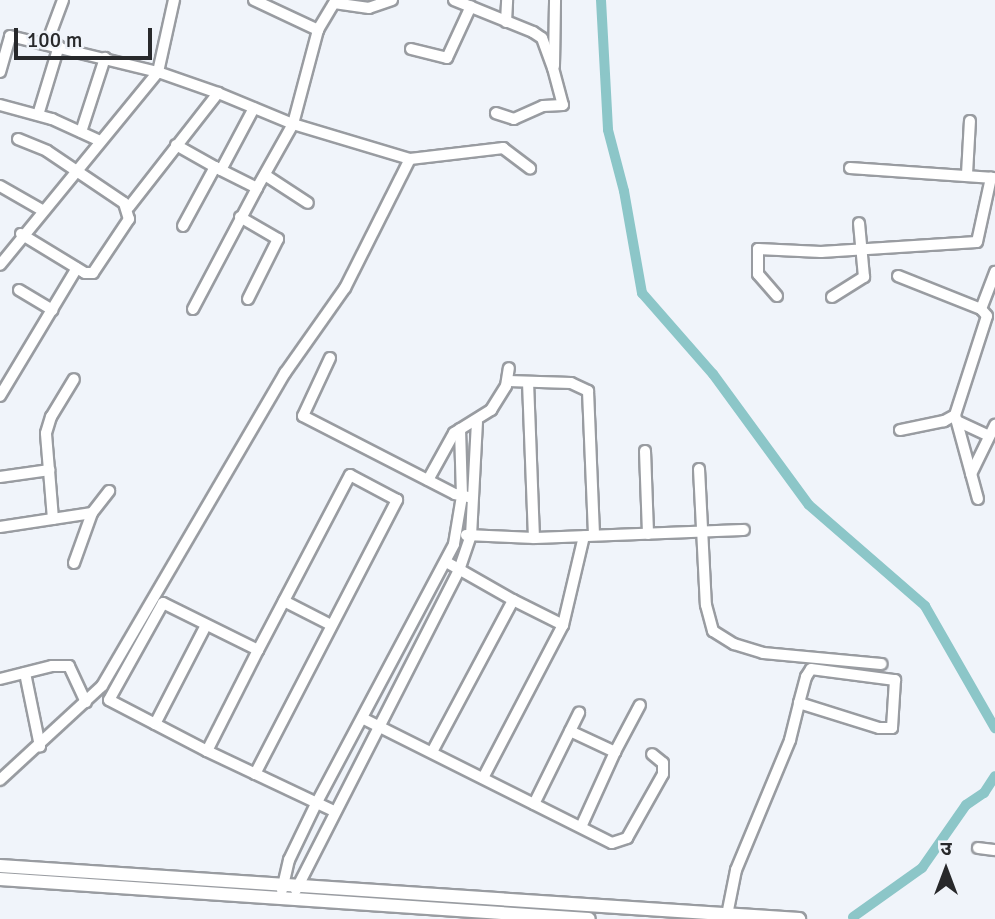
<!DOCTYPE html>
<html>
<head>
<meta charset="utf-8">
<style>
  body { margin:0 }
  #map { position:relative; width:995px; height:919px; overflow:hidden; background:#f0f4fa; font-family:Signika,"Noto Sans Devanagari",sans-serif }
  div>[style] { position:absolute }
  [style*='--x'] { left:calc(var(--x)*1px); top:calc(var(--y)*1px); width:calc(var(--w)*1px); rotate:calc(var(--a)*1deg) }
  .canal>* { height:10px; margin:-5px; padding:0 5px; transform-origin:5px; border-radius:5px; background:#8cc6c8 }
  .roads { filter:drop-shadow(2px 0 #999ca1) drop-shadow(-2px 0 #999ca1) drop-shadow(0 2px #999ca1) drop-shadow(0 -2px #999ca1) }
  .minor>* { height:10px; margin:-5px; padding:0 5px; transform-origin:5px; border-radius:5px; background:#fff }
  .major>* { height:12px; margin:-6px; padding:0 6px; transform-origin:6px; border-radius:6px; background:#fff }
  span { translate:-50% -50%; white-space:nowrap; text-align:center; line-height:1.15; -webkit-text-stroke:7px #f0f4fa; paint-order:stroke }
  .north { position:absolute; left:911px; top:835px; width:70px; height:70px; -webkit-text-stroke:5px #f0f4fa; paint-order:stroke; rotate:0deg; font-size:19px; font-weight:700; line-height:28px; text-align:center; color:#28292b }
  .north::after { content:''; display:block; margin:auto; width:24px; height:32px; background:#28292b; clip-path:polygon(50% 0,100% 100%,50% 72%,0 100%) }
  .scale { position:absolute; left:14px; top:28px; width:138px; height:32px; box-sizing:border-box; border:4px solid #28292b; border-top:0; padding-left:9px; font-size:21px; line-height:24px; white-space:nowrap; color:#28292b; -webkit-text-stroke:5px #f0f4fa; paint-order:stroke }
</style>
</head>
<body>
<div id="map">
  <div class="canal">
    <i style="--x:601;--y:0;--w:130;--a:86.9"></i>
    <i style="--x:608;--y:130;--w:63;--a:75.3"></i>
    <i style="--x:624;--y:191;--w:104;--a:80"></i>
    <i style="--x:642;--y:293;--w:108;--a:48.8"></i>
    <i style="--x:713;--y:374;--w:162;--a:53.8"></i>
    <i style="--x:809;--y:505;--w:154;--a:41"></i>
    <i style="--x:925;--y:606;--w:141;--a:60.2"></i>
    <i style="--x:853;--y:917;--w:85;--a:-35.4"></i>
    <i style="--x:922;--y:868;--w:77;--a:-55.1"></i>
    <i style="--x:966;--y:805;--w:22;--a:-34"></i>
    <i style="--x:984;--y:793;--w:20;--a:-57"></i>
  </div>
  <div class="roads">
    <div class="minor">
      <i style="--x:254;--y:0;--w:71;--a:25.1"></i>
      <i style="--x:392;--y:0;--w:24;--a:161"></i>
      <i style="--x:369;--y:8;--w:35;--a:-172"></i>
      <i style="--x:334;--y:3;--w:31;--a:121"></i>
      <i style="--x:318;--y:30;--w:97;--a:104.9"></i>
      <i style="--x:293;--y:124;--w:122;--a:16.7"></i>
      <i style="--x:410;--y:159;--w:94;--a:-6.7"></i>
      <i style="--x:503;--y:148;--w:34;--a:37"></i>
      <i style="--x:454;--y:0;--w:85;--a:22.1"></i>
      <i style="--x:533;--y:32;--w:11;--a:34"></i>
      <i style="--x:542;--y:38;--w:32;--a:70"></i>
      <i style="--x:553;--y:68;--w:38;--a:75"></i>
      <i style="--x:563;--y:105;--w:20;--a:177"></i>
      <i style="--x:543;--y:106;--w:32;--a:156"></i>
      <i style="--x:514;--y:119;--w:19;--a:-162"></i>
      <i style="--x:506;--y:22;--w:22;--a:-87"></i>
      <i style="--x:47;--y:43;--w:46;--a:-69.6"></i>
      <i style="--x:411;--y:49;--w:37;--a:14"></i>
      <i style="--x:447;--y:58;--w:57;--a:-65.2"></i>
      <i style="--x:554;--y:66;--w:66;--a:-89.1"></i>
      <i style="--x:0;--y:72;--w:37;--a:-74"></i>
      <i style="--x:10;--y:36;--w:152;--a:13.7"></i>
      <i style="--x:158;--y:72;--w:249;--a:129.3"></i>
      <i style="--x:218;--y:93;--w:81;--a:22.5"></i>
      <i style="--x:293;--y:124;--w:73;--a:119.4"></i>
      <i style="--x:0;--y:105;--w:54;--a:15.1"></i>
      <i style="--x:52;--y:119;--w:53;--a:24.6"></i>
      <i style="--x:38;--y:115;--w:72;--a:-73.1"></i>
      <i style="--x:81;--y:132;--w:78;--a:-72"></i>
      <i style="--x:18;--y:139;--w:31;--a:22"></i>
      <i style="--x:47;--y:151;--w:93;--a:34"></i>
      <i style="--x:124;--y:203;--w:17;--a:73"></i>
      <i style="--x:129;--y:219;--w:65;--a:123.7"></i>
      <i style="--x:93;--y:273;--w:8;--a:180"></i>
      <i style="--x:85;--y:273;--w:75;--a:-148.6"></i>
      <i style="--x:176;--y:145;--w:45;--a:29.4"></i>
      <i style="--x:215;--y:167;--w:67;--a:118.5"></i>
      <i style="--x:850;--y:168;--w:144;--a:4"></i>
      <i style="--x:221;--y:170;--w:70;--a:-62"></i>
      <i style="--x:967;--y:174;--w:53;--a:-86.8"></i>
      <i style="--x:265;--y:175;--w:51;--a:33.1"></i>
      <i style="--x:0;--y:186;--w:48;--a:29.7"></i>
      <i style="--x:129;--y:207;--w:145;--a:-52"></i>
      <i style="--x:218;--y:93;--w:64;--a:-160.7"></i>
      <i style="--x:158;--y:72;--w:74;--a:-77.5"></i>
      <i style="--x:240;--y:217;--w:44;--a:30.1"></i>
      <i style="--x:278;--y:239;--w:67;--a:116.6"></i>
      <i style="--x:898;--y:276;--w:89;--a:21.7"></i>
      <i style="--x:981;--y:309;--w:9;--a:49"></i>
      <i style="--x:987;--y:316;--w:104;--a:107.9"></i>
      <i style="--x:955;--y:415;--w:13;--a:151"></i>
      <i style="--x:944;--y:421;--w:45;--a:168.4"></i>
      <i style="--x:19;--y:290;--w:39;--a:31"></i>
      <i style="--x:777;--y:296;--w:29;--a:-131"></i>
      <i style="--x:758;--y:274;--w:25;--a:-90"></i>
      <i style="--x:758;--y:249;--w:63;--a:2.7"></i>
      <i style="--x:821;--y:252;--w:156;--a:-3.7"></i>
      <i style="--x:977;--y:242;--w:66;--a:-77.7"></i>
      <i style="--x:832;--y:297;--w:38;--a:-32"></i>
      <i style="--x:864;--y:277;--w:54;--a:-95.3"></i>
      <i style="--x:193;--y:309;--w:137;--a:-62.1"></i>
      <i style="--x:257;--y:188;--w:47;--a:-153.4"></i>
      <i style="--x:981;--y:309;--w:40;--a:-69"></i>
      <i style="--x:330;--y:358;--w:64;--a:115"></i>
      <i style="--x:303;--y:416;--w:171;--a:27.2"></i>
      <i style="--x:455;--y:494;--w:13;--a:13"></i>
      <i style="--x:508;--y:381;--w:63;--a:1.8"></i>
      <i style="--x:571;--y:383;--w:19;--a:25"></i>
      <i style="--x:588;--y:391;--w:144;--a:87.6"></i>
      <i style="--x:528;--y:382;--w:156;--a:87.8"></i>
      <i style="--x:0;--y:396;--w:149;--a:-59"></i>
      <i style="--x:955;--y:415;--w:87;--a:74.7"></i>
      <i style="--x:957;--y:421;--w:35;--a:25"></i>
      <i style="--x:645;--y:451;--w:83;--a:87.9"></i>
      <i style="--x:699;--y:469;--w:136;--a:87.1"></i>
      <i style="--x:706;--y:605;--w:27;--a:75"></i>
      <i style="--x:713;--y:631;--w:25;--a:32"></i>
      <i style="--x:734;--y:644;--w:30;--a:17"></i>
      <i style="--x:763;--y:653;--w:119;--a:5.3"></i>
      <i style="--x:971;--y:474;--w:55;--a:-63.9"></i>
      <i style="--x:0;--y:477;--w:50;--a:-8"></i>
      <i style="--x:428;--y:480;--w:54;--a:-61"></i>
      <i style="--x:454;--y:433;--w:44;--a:-31.9"></i>
      <i style="--x:491;--y:410;--w:28;--a:-58"></i>
      <i style="--x:506;--y:386;--w:18;--a:-81"></i>
      <i style="--x:53;--y:519;--w:86;--a:-94.7"></i>
      <i style="--x:46;--y:433;--w:17;--a:-73"></i>
      <i style="--x:51;--y:417;--w:44;--a:-58.8"></i>
      <i style="--x:0;--y:527;--w:93;--a:-8.7"></i>
      <i style="--x:92;--y:513;--w:28;--a:-52"></i>
      <i style="--x:466;--y:535;--w:68;--a:2.5"></i>
      <i style="--x:534;--y:538;--w:210;--a:-2.2"></i>
      <i style="--x:74;--y:563;--w:53;--a:-70.2"></i>
      <i style="--x:513;--y:600;--w:56;--a:26.6"></i>
      <i style="--x:563;--y:625;--w:91;--a:-76.7"></i>
      <i style="--x:284;--y:601;--w:53;--a:27.1"></i>
      <i style="--x:25;--y:673;--w:75;--a:78.4"></i>
      <i style="--x:0;--y:679;--w:54;--a:-14"></i>
      <i style="--x:52;--y:666;--w:17;--a:0"></i>
      <i style="--x:69;--y:666;--w:40;--a:65"></i>
      <i style="--x:364;--y:719;--w:277;--a:26.6"></i>
      <i style="--x:612;--y:843;--w:16;--a:-18"></i>
      <i style="--x:627;--y:838;--w:73;--a:-60.6"></i>
      <i style="--x:663;--y:774;--w:11;--a:-90"></i>
      <i style="--x:663;--y:763;--w:14;--a:-141"></i>
      <i style="--x:155;--y:724;--w:111;--a:-62.7"></i>
      <i style="--x:570;--y:731;--w:50;--a:25"></i>
      <i style="--x:615;--y:752;--w:82;--a:114.4"></i>
      <i style="--x:207;--y:751;--w:113;--a:-63.2"></i>
      <i style="--x:258;--y:650;--w:106;--a:-153.7"></i>
      <i style="--x:163;--y:603;--w:111;--a:119.1"></i>
      <i style="--x:109;--y:700;--w:110;--a:27.5"></i>
      <i style="--x:207;--y:751;--w:140;--a:25.3"></i>
      <i style="--x:432;--y:752;--w:172;--a:-61.9"></i>
      <i style="--x:513;--y:600;--w:77;--a:-150.4"></i>
      <i style="--x:615;--y:752;--w:53;--a:-62"></i>
      <i style="--x:255;--y:774;--w:309;--a:-62.6"></i>
      <i style="--x:397;--y:500;--w:53;--a:-152"></i>
      <i style="--x:350;--y:475;--w:198;--a:117.7"></i>
      <i style="--x:483;--y:778;--w:173;--a:-62.4"></i>
      <i style="--x:0;--y:780;--w:139;--a:-42.7"></i>
      <i style="--x:102;--y:686;--w:363;--a:-59.7"></i>
      <i style="--x:285;--y:373;--w:104;--a:-54.8"></i>
      <i style="--x:345;--y:288;--w:144;--a:-63.3"></i>
      <i style="--x:534;--y:804;--w:102;--a:-63.7"></i>
      <i style="--x:978;--y:848;--w:17;--a:7"></i>
      <i style="--x:282;--y:890;--w:31;--a:-77"></i>
      <i style="--x:289;--y:860;--w:62;--a:-64.3"></i>
      <i style="--x:316;--y:804;--w:294;--a:-62"></i>
      <i style="--x:454;--y:544;--w:49;--a:-80.5"></i>
      <i style="--x:462;--y:496;--w:67;--a:-91.7"></i>
      <i style="--x:296;--y:890;--w:359;--a:-63"></i>
      <i style="--x:459;--y:570;--w:36;--a:-71"></i>
      <i style="--x:471;--y:536;--w:114;--a:-87"></i>
      <i style="--x:727;--y:915;--w:46;--a:-78.7"></i>
      <i style="--x:736;--y:870;--w:141;--a:-67.4"></i>
      <i style="--x:790;--y:740;--w:38;--a:-76"></i>
      <i style="--x:799;--y:703;--w:27;--a:-75"></i>
      <i style="--x:806;--y:677;--w:9;--a:-58"></i>
      <i style="--x:811;--y:669;--w:85;--a:7.5"></i>
      <i style="--x:895;--y:680;--w:48;--a:93.6"></i>
      <i style="--x:892;--y:728;--w:13;--a:180"></i>
      <i style="--x:879;--y:728;--w:84;--a:-162.6"></i>
    </div>
    <div class="major">
      <i style="--x:0;--y:866;--w:801;--a:3.8"></i>
      <i style="--x:0;--y:879;--w:590;--a:3.89"></i>
    </div>
  </div>
  <div class="north">उ</div>
  <div class="scale">100 m</div>
</div>
</body>
</html>
